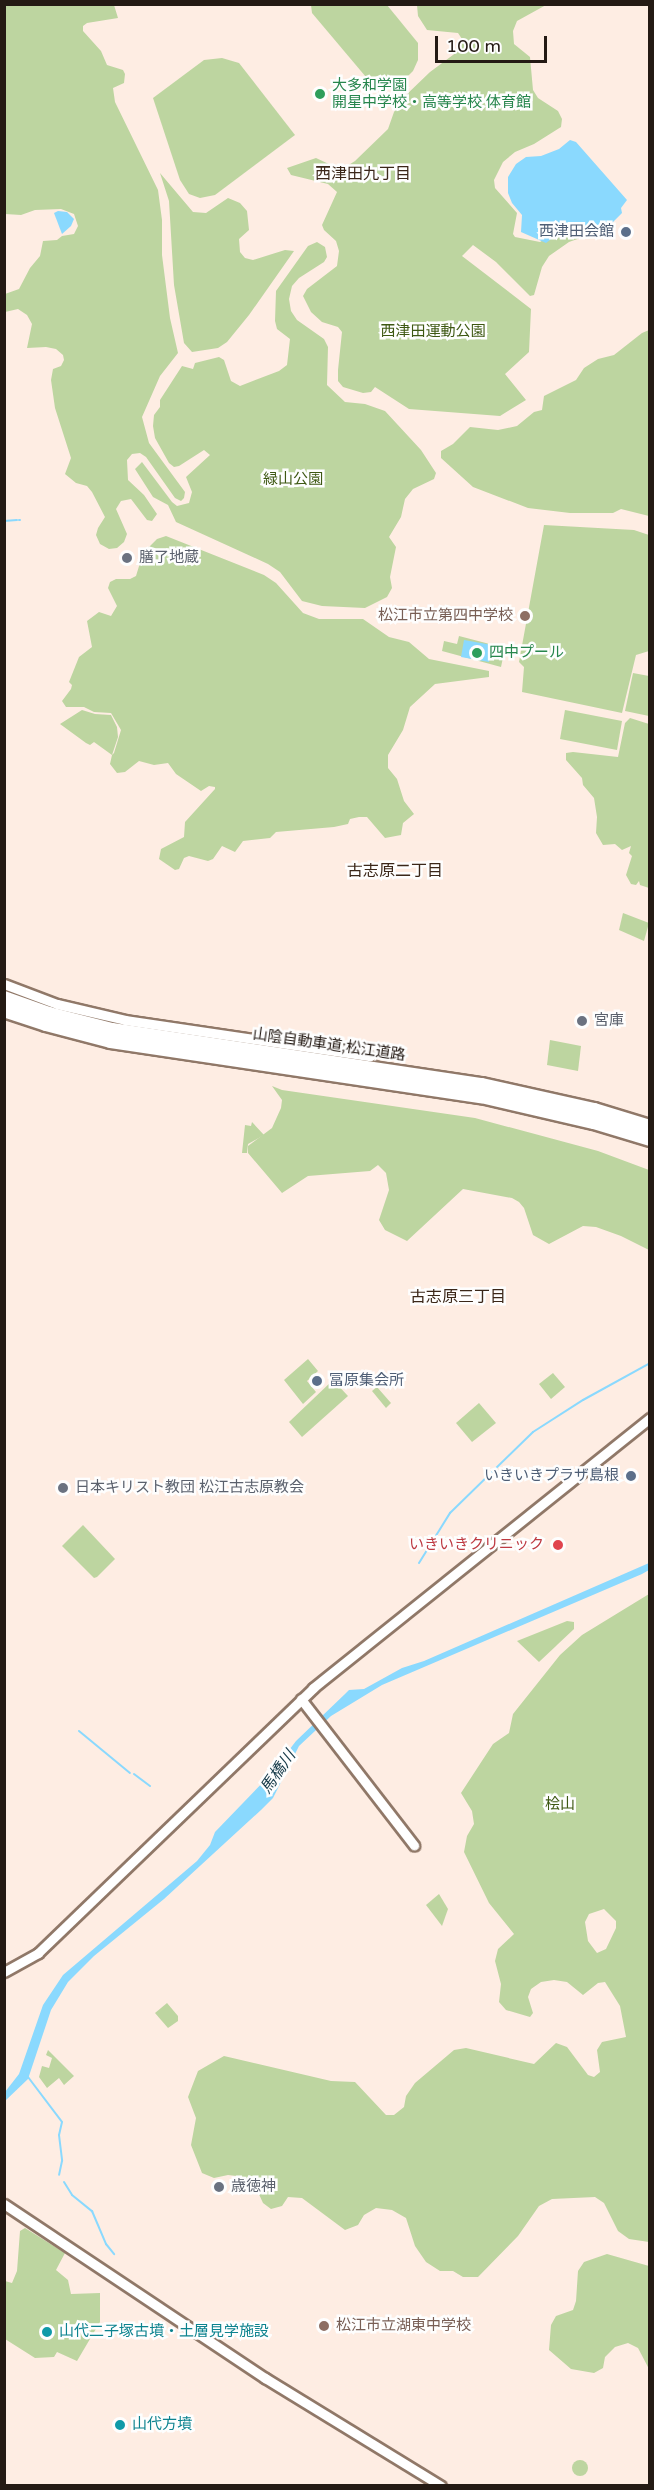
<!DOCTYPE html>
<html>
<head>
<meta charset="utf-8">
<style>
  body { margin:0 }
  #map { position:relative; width:654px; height:2490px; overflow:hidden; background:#feede3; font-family:"Varela Round","Noto Sans JP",sans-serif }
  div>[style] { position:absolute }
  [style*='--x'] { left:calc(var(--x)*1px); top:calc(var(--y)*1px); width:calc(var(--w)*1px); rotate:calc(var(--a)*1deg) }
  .green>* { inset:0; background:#bdd5a0 }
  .round { border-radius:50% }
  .water>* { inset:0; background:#8ad9fe }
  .stream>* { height:2px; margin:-1px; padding:0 1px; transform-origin:1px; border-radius:1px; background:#8ad9fe }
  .roads { filter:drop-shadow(2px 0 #907868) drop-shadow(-2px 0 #907868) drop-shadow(0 2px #907868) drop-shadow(0 -2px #907868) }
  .minor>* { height:9px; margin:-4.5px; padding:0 4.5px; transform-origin:4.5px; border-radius:4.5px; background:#fff }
  .highway>* { height:14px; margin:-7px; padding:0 7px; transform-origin:7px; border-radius:7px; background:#fff }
  .dots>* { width:16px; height:16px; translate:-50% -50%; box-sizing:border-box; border:3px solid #fefefe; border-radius:50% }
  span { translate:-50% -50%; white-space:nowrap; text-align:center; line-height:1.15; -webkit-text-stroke:5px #fefefe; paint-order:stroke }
  .leisure-label { font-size:15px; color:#27864d }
  .left { translate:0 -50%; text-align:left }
  .service-label { font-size:15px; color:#4e5e75 }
  .right { translate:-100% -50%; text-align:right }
  .park-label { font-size:15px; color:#3e5813 }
  .worship-label { font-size:15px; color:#5b616d }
  .education-label { font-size:15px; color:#785e54 }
  .street-label { font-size:15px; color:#241a14 }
  .health-label { font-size:15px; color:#be3a42 }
  .culture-label { font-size:15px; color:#0d838f }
  .neighbourhood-label { font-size:16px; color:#3b2719 }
  .water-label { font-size:16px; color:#143847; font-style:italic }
  .frame { position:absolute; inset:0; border:6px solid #241a14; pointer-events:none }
  .scale { position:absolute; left:435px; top:36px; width:112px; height:27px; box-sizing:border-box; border:3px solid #241a14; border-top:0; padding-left:8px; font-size:18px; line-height:21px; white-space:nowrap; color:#241a14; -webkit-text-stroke:4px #fefefe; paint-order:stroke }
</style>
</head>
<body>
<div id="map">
  <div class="green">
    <i style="clip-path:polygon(5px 4px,114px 5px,118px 18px,87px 23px,83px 26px,83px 31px,101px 51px,107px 65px,123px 70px,125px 74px,124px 83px,113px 88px,115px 102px,158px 190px,162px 220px,162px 255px,170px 318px,178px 353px,160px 376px,142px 417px,149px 443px,185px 492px,184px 498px,181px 501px,175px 498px,146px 457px,140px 453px,132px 454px,127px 460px,128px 480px,144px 495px,157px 514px,152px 521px,147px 520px,131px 499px,121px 501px,116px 509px,127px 534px,124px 542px,117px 548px,109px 549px,100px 544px,96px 535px,98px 528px,105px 517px,92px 492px,87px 486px,76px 483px,65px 474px,71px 458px,55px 408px,51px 380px,53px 369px,61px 366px,64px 360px,63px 355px,56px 349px,46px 347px,27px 348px,32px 324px,27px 315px,18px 309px,5px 312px,5px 294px,19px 289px,30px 268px,40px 256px,43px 241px,57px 240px,62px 236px,74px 234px,78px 226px,74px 214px,61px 209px,35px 210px,21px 215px,5px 214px)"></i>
    <i style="clip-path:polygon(311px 5px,387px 5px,418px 43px,418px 60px,413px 71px,403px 81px,391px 87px,371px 83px,312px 13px)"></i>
    <i style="clip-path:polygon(417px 5px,546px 5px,517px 21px,513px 31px,514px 44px,530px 57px,533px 90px,538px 98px,558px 111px,562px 119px,561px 127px,534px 144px,515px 152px,503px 162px,494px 180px,495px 188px,517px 213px,513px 234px,515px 237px,540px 242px,560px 230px,575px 226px,592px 227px,592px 232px,586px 236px,569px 242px,549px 256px,542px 267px,534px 295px,530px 296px,496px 262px,473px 245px,462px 256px,531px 309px,529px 352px,505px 374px,526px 400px,500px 416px,409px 409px,375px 387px,371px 392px,363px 393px,343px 387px,338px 381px,338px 370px,342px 332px,338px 327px,322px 322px,311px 312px,303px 296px,307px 289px,337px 266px,339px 251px,336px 241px,324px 230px,322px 225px,337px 192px,328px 184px,291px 175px,287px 168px,316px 158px,333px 166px,347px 166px,355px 161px,388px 129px,394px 112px,404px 97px,430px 72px,461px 49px,462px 39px,458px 33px,427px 30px,418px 16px)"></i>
    <i style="clip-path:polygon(222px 58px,239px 63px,295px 135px,215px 195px,200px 198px,189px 194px,180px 180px,153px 98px,204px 60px)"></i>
    <i style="clip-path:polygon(160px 173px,193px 212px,206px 213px,228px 198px,240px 203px,247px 211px,249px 230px,239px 239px,240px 252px,245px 258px,253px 260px,285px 250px,294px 251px,249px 315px,227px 342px,218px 348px,192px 352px,184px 343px,174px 285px,169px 201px)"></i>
    <i style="clip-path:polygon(317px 242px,325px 247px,327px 257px,324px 262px,299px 278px,292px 286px,289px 299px,291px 311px,297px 320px,324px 339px,328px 347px,327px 385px,345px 402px,365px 404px,385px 411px,421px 450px,436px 473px,434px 479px,413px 489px,405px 499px,401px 517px,389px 537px,396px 547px,390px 577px,392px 588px,387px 597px,365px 608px,322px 606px,302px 601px,280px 572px,268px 564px,176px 522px,168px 505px,153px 497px,135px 469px,142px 462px,172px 502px,177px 506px,189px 503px,192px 492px,186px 477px,210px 455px,204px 450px,179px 466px,174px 467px,169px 463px,155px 438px,153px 426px,154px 415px,160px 407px,160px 400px,182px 366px,193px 369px,195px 363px,219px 357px,224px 360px,231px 381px,240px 386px,279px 371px,287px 365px,290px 339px,277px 329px,275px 321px,276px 291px,308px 246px)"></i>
    <i style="clip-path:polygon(649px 330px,649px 516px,621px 509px,613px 513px,570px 513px,528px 508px,473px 487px,441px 458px,441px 451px,453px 444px,470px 427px,498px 430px,517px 426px,534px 412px,542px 410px,544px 396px,576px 380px,584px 368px,598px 359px,614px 355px,642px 333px)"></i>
    <i style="clip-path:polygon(544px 525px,634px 530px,649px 535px,649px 651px,636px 655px,622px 713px,522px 692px,524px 667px,519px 662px)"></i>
    <i style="clip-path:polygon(166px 536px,264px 575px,276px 583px,303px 613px,319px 619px,363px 619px,389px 637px,409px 642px,429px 659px,489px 671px,489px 677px,435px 684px,410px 707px,403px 730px,388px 755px,388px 768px,397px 779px,404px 801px,414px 814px,403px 823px,401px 835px,385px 838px,367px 817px,359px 817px,350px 819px,348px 824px,334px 827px,276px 832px,270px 838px,243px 841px,235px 852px,222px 846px,213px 859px,208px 861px,189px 856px,184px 858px,179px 869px,175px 870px,159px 859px,161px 849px,184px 837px,185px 822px,215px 789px,215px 787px,209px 786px,201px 791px,176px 774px,168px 763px,154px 765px,139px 761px,125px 772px,117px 773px,110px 764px,112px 755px,94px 742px,90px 745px,86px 743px,60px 724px,82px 710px,95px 714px,111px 715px,117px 727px,118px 737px,112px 755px,114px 753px,121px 730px,111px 713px,94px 712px,84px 707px,66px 707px,62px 701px,71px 689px,72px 685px,69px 682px,79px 657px,92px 647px,87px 621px,99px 612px,111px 616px,117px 606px,108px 588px,110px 582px,116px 579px,130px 579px,136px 576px,143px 553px,157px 539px)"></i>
    <i style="clip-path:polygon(459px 636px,505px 648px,501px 667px,442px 651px,444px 641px,457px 644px)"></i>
    <i style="clip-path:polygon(633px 673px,649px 676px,649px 716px,625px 711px)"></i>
    <i style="clip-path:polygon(565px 710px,622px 721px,617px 750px,560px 739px)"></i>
    <i style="clip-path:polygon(630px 718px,649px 724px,649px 888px,640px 885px,639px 881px,636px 885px,631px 884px,626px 875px,632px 856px,629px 853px,631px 846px,622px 850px,615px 844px,603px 845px,596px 833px,597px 817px,594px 798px,583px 785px,582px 778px,566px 760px,566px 753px,573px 752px,618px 757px,625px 723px)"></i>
    <i style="clip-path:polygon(623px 913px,649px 923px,644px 941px,619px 930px)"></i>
    <i style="clip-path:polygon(550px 1040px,581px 1046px,578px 1071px,547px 1065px)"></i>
    <i style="clip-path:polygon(272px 1086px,282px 1090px,475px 1118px,598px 1151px,649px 1170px,649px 1250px,621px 1236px,596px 1227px,583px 1226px,549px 1244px,533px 1235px,524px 1208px,519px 1202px,512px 1198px,463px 1189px,407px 1241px,385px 1230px,379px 1220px,389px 1190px,386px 1173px,378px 1165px,370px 1171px,308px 1176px,282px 1193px,248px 1153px,248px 1146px,272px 1128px,281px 1108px,282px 1100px)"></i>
    <i style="clip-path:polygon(252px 1122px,264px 1135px,248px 1144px,247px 1153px,242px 1153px,245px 1125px,251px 1126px)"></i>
    <i style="clip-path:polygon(308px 1359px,318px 1371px,307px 1381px,316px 1392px,303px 1404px,284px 1380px)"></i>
    <i style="clip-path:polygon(553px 1373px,565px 1387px,551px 1399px,539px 1384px)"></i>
    <i style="clip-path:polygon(333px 1380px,348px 1396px,302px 1437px,289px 1422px)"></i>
    <i style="clip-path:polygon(377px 1387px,391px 1403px,386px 1408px,372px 1391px)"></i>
    <i style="clip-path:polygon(479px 1403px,496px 1423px,472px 1442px,456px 1423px)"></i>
    <i style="clip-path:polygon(83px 1525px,115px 1559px,97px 1577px,94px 1578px,62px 1546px)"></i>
    <i style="clip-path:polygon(evenodd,649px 1594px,649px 2242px,629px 2239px,618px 2231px,604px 2203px,595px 2197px,552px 2199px,539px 2206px,518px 2236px,478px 2277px,463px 2277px,453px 2271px,440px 2271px,426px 2262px,415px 2246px,406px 2218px,392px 2210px,376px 2208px,364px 2215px,358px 2225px,345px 2230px,302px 2198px,288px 2197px,282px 2206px,271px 2209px,263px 2203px,257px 2190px,245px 2177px,228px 2175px,214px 2178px,202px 2173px,191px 2145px,196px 2118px,188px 2097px,198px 2071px,224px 2056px,331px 2081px,355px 2082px,386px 2115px,394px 2115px,404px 2107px,406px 2096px,415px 2083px,454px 2050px,466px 2048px,534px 2064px,556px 2043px,567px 2047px,588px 2075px,594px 2077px,600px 2072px,597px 2050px,602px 2042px,626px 2037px,620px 2006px,605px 1982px,598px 1983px,583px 1995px,567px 1982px,554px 1980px,541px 1982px,531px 1989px,528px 1997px,533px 2013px,530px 2017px,506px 2010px,499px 2002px,501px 1984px,495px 1961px,498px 1949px,514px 1934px,489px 1903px,464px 1852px,467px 1836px,474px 1824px,472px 1811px,461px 1793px,493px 1744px,509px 1733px,513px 1714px,560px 1655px,582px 1635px,649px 1594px,604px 1909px,616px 1921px,616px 1928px,606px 1949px,597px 1953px,588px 1941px,585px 1922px,589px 1914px,604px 1909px)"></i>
    <i style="clip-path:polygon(567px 1621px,574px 1622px,574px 1629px,539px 1662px,517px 1641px)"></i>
    <i style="clip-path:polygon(439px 1894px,448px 1909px,442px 1926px,426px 1905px)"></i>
    <i style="clip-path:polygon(167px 2003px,178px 2016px,178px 2021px,168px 2028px,155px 2013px)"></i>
    <i style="clip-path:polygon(48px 2050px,74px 2076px,64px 2085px,59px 2078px,47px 2088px,39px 2077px,42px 2066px,49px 2068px,52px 2058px,46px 2055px)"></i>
    <i style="clip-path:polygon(25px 2228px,65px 2253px,56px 2270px,68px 2280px,71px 2294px,100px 2293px,100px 2322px,77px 2361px,57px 2352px,54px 2357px,35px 2358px,5px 2339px,5px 2281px,12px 2283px,17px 2271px,20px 2231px)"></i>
    <i style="clip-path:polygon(607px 2254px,649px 2266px,649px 2369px,638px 2348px,628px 2343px,615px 2347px,605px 2357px,603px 2368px,594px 2373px,571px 2369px,549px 2350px,551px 2325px,556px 2316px,573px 2310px,576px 2301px,578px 2271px,584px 2262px)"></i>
    <i class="round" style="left:572px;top:2460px;width:16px;height:16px"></i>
  </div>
  <div class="water">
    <i style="clip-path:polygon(570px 140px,576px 142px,627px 200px,621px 208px,622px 213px,610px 225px,596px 229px,577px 228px,562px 231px,546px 243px,521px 232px,522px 215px,512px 203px,508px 193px,508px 177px,516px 164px,526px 157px,541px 156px,559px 149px)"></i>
    <i style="clip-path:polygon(58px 211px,67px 212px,74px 219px,71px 226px,62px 234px,54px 213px)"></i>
    <i style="clip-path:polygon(464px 640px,492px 645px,489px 662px,461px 657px)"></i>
    <i style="clip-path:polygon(649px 1563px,649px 1570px,642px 1574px,382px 1685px,331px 1716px,299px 1746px,273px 1798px,261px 1810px,164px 1899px,94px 1956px,68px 1982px,51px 2010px,28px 2079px,5px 2101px,5px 2092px,19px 2074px,43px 2005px,63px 1975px,197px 1861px,210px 1845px,215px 1832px,270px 1775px,296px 1741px,345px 1694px,349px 1690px,364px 1689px,402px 1668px,424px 1661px)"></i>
  </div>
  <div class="stream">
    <i style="--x:19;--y:520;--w:1;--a:0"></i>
    <i style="--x:4;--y:521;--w:13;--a:-4"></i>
    <i style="--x:419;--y:1563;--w:59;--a:-58.2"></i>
    <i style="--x:450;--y:1513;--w:116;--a:-44.3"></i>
    <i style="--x:533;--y:1432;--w:59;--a:-32.6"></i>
    <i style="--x:583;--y:1400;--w:77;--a:-28.9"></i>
    <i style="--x:79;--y:1731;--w:66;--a:39.5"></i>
    <i style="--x:134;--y:1774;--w:20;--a:37"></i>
    <i style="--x:28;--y:2077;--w:56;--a:52.9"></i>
    <i style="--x:62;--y:2122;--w:13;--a:103"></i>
    <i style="--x:59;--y:2135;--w:26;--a:83"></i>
    <i style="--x:62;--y:2161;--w:14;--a:102"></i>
    <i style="--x:64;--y:2182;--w:15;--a:58"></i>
    <i style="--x:72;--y:2195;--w:26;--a:39"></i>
    <i style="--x:92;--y:2211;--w:36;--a:67"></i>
    <i style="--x:106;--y:2244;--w:13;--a:51"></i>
  </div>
  <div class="roads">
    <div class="minor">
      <i style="--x:4;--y:984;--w:57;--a:20.7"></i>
      <i style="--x:57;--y:1004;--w:70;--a:13.2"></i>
      <i style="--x:125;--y:1020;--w:248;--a:8.4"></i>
      <i style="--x:301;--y:1699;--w:185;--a:52.3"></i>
      <i style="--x:4;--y:1972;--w:39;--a:-29"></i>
      <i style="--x:38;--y:1953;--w:382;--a:-43.9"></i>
      <i style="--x:313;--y:1688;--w:432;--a:-38.7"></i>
      <i style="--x:4;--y:2204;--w:314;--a:33.7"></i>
      <i style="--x:265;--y:2378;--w:206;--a:31.5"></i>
    </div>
    <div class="highway">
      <i style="--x:4;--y:998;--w:48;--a:19.6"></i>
      <i style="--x:49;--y:1014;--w:65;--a:14.3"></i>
      <i style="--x:112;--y:1030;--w:374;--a:8.5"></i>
      <i style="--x:482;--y:1085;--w:115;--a:12.6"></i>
      <i style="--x:594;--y:1110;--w:59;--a:16.9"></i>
      <i style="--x:4;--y:1010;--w:44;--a:18.4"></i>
      <i style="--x:46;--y:1024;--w:67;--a:14.7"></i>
      <i style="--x:111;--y:1041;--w:374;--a:8.5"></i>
      <i style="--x:481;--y:1096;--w:116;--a:13"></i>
      <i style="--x:594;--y:1122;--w:59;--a:16.9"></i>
    </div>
  </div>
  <div class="dots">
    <i style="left:320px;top:94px;background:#2e9e5b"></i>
    <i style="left:626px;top:232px;background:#5c6f8a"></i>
    <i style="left:127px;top:558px;background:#6b7280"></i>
    <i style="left:525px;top:616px;background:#8d6e63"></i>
    <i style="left:477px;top:653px;background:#2e9e5b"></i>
    <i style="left:582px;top:1021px;background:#6b7280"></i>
    <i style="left:317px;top:1381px;background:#5c6f8a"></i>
    <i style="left:631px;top:1476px;background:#5c6f8a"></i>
    <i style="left:63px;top:1488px;background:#6b7280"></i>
    <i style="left:558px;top:1545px;background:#e0444e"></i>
    <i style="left:219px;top:2187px;background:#6b7280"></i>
    <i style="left:324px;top:2326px;background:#8d6e63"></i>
    <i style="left:47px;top:2332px;background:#0f9aa8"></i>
    <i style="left:120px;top:2425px;background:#0f9aa8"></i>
  </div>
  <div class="leisure-label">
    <span class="left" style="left:332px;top:94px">大多和学園<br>開星中学校・高等学校 体育館</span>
    <span class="left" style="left:489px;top:653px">四中プール</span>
  </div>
  <div class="service-label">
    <span class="right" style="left:614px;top:232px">西津田会館</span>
    <span class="left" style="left:329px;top:1381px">冨原集会所</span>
    <span class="right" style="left:619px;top:1476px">いきいきプラザ島根</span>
  </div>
  <div class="park-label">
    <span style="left:433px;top:332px">西津田運動公園</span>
    <span style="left:293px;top:480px">緑山公園</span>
    <span style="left:560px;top:1805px">桧山</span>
  </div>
  <div class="worship-label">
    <span class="left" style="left:139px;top:558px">膳了地蔵</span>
    <span class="left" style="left:594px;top:1021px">宮庫</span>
    <span class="left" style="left:75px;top:1488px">日本キリスト教団 松江古志原教会</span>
    <span class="left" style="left:231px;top:2187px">歳徳神</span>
  </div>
  <div class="education-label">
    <span class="right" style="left:513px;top:616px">松江市立第四中学校</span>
    <span class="left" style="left:336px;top:2326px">松江市立湖東中学校</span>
  </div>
  <div class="street-label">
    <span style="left:329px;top:1045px;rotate:8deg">山陰自動車道;松江道路</span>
  </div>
  <div class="health-label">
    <span class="right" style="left:544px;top:1545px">いきいきクリニック</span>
  </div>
  <div class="culture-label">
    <span class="left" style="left:59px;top:2332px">山代二子塚古墳・土層見学施設</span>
    <span class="left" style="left:132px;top:2425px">山代方墳</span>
  </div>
  <div class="neighbourhood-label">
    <span style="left:363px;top:174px">西津田九丁目</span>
    <span style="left:395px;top:871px">古志原二丁目</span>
    <span style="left:458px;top:1297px">古志原三丁目</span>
  </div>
  <div class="water-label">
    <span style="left:278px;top:1772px;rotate:-55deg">馬橋川</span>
  </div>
  <div class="frame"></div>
  <div class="scale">100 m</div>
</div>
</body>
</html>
